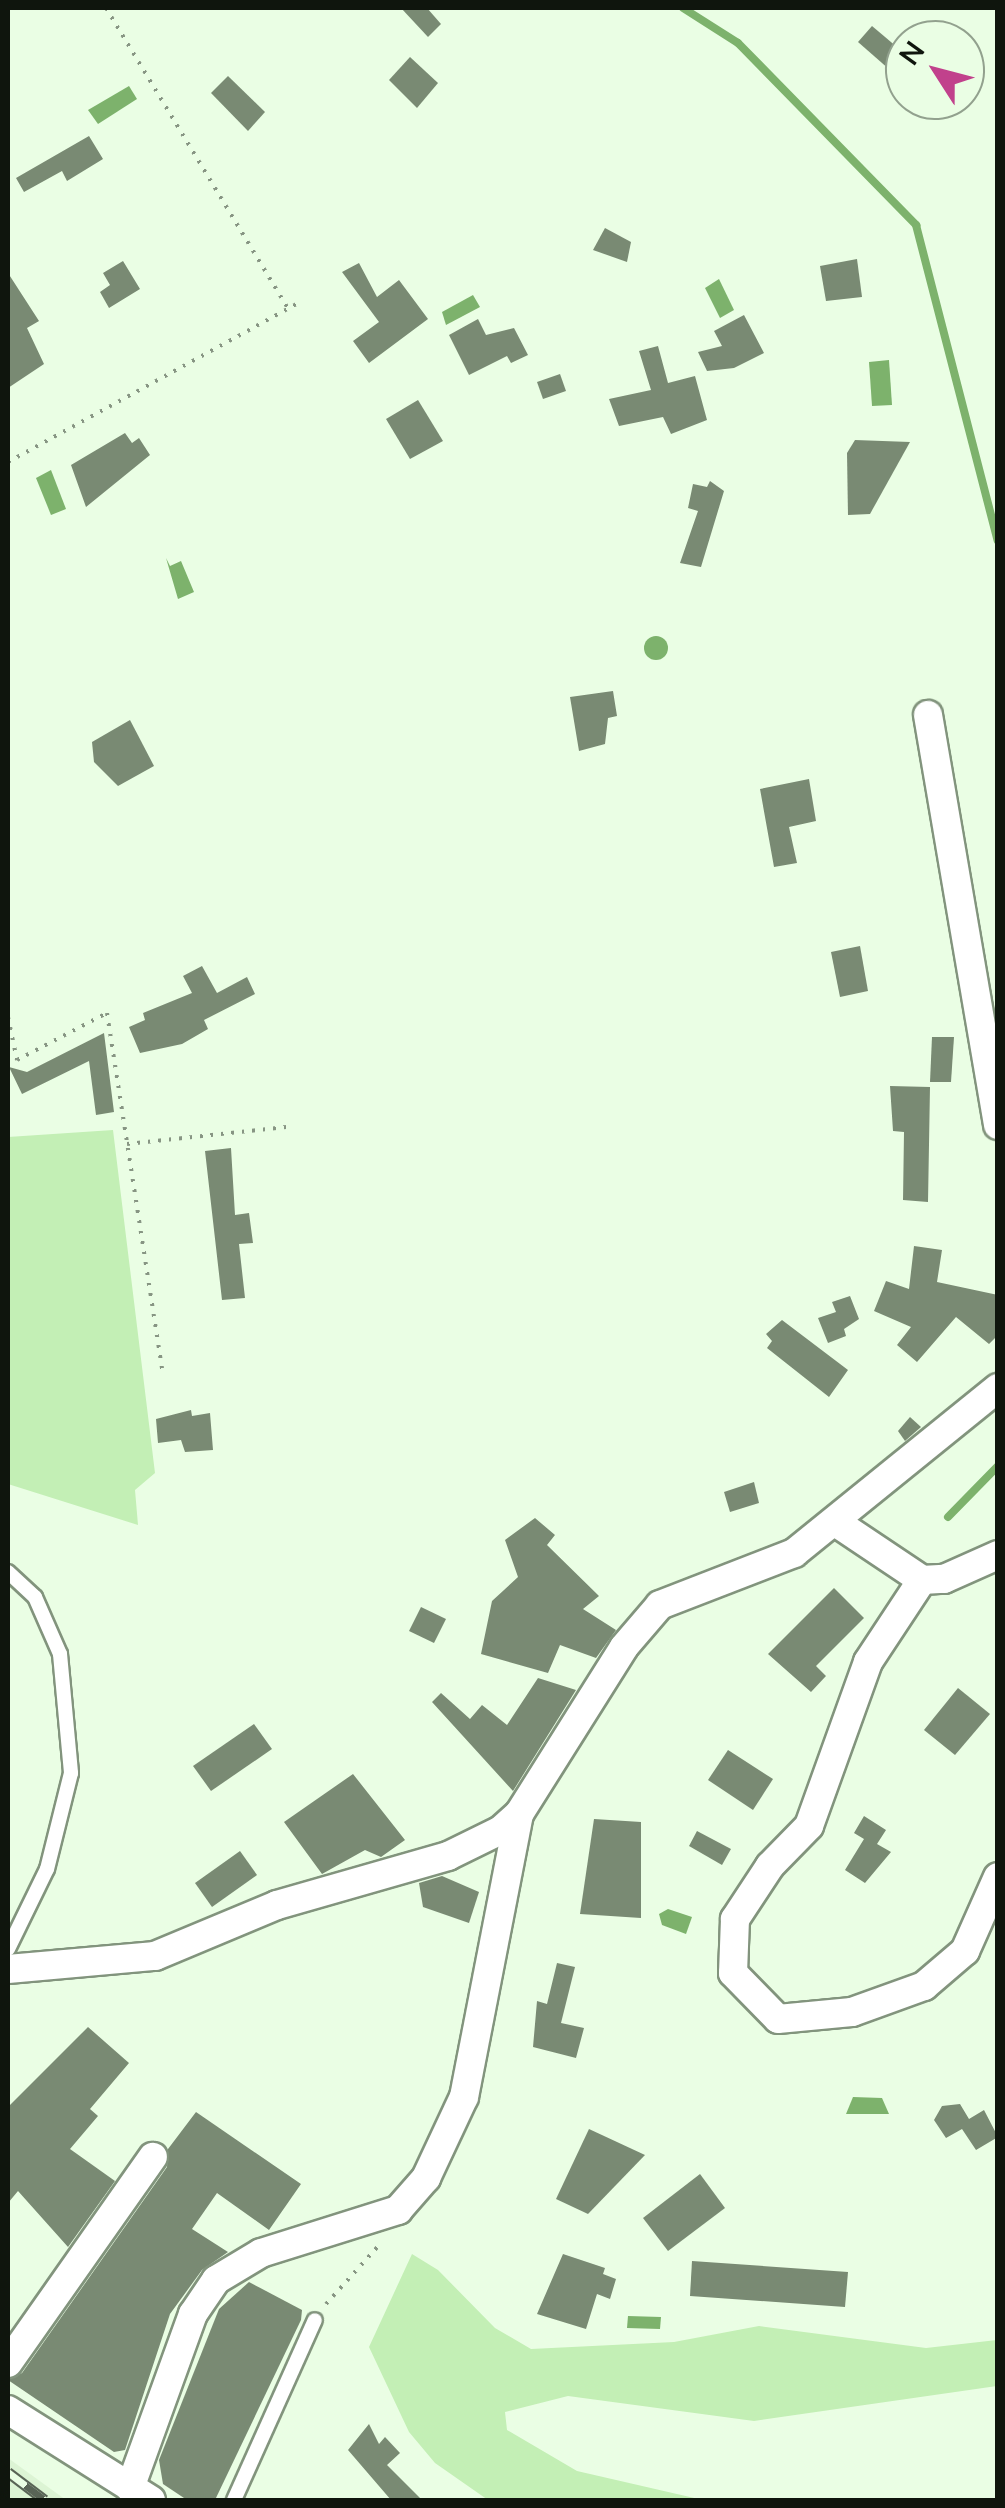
<!DOCTYPE html>
<html>
<head>
<meta charset="utf-8">
<style>
  body { margin:0 }
  #map { position:relative; width:1005px; height:2508px; overflow:hidden; background:#eafee4; font-family:"Nunito Sans",sans-serif }
  div>[style] { position:absolute }
  [style*='--x'] { left:calc(var(--x)*1px); top:calc(var(--y)*1px); width:calc(var(--w)*1px); rotate:calc(var(--a)*1deg) }
  .built>* { inset:0; background:#dcf4d4 }
  .green>* { inset:0; background:#c3efb5 }
  .water>* { inset:0; background:#7db26c }
  .round { border-radius:50% }
  .stream>* { height:8px; margin:-4px; padding:0 4px; transform-origin:4px; border-radius:4px; background:#7db26c }
  .building>* { inset:0; background:#798a73 }
  .path>* { height:4px; margin-top:-2px; transform-origin:0; background:repeating-linear-gradient(90deg,#879583 0 2.5px,transparent 0 10.5px) }
  .roads { filter:drop-shadow(2px 0 #82947d) drop-shadow(-2px 0 #82947d) drop-shadow(0 2px #82947d) drop-shadow(0 -2px #82947d) }
  .lane>* { height:14px; margin:-7px; padding:0 7px; transform-origin:7px; border-radius:7px; background:#fff }
  .street>* { height:28px; margin:-14px; padding:0 14px; transform-origin:14px; border-radius:14px; background:#fff }
  .rail>* { height:11px; margin-top:-5.5px; transform-origin:0; background:repeating-linear-gradient(90deg,#eafee4 0 22px,#596456 0 44px); box-sizing:border-box; border-block:2px solid #596456 }
  span { translate:-50% -50%; white-space:nowrap; text-align:center; line-height:1.15; -webkit-text-stroke:9px #eafee4; paint-order:stroke }
  .frame { position:absolute; inset:0; border:10px solid #0f150d; pointer-events:none }
  .north { position:absolute; left:885px; top:20px; width:100px; height:100px; box-sizing:border-box; background:#eafee4; border:2px solid #92a18e; border-radius:50%; rotate:306deg; font-size:28px; font-weight:700; line-height:40px; text-align:center; color:#0f150d }
  .north::after { content:''; display:block; margin:auto; width:35px; height:45px; background:#c1418c; clip-path:polygon(50% 0,100% 100%,50% 72%,0 100%) }
</style>
</head>
<body>
<div id="map">
  <div class="built">
    <i style="clip-path:polygon(8px 2458px,66px 2500px,8px 2500px)"></i>
  </div>
  <div class="green">
    <i style="clip-path:polygon(113px 1130px,155px 1473px,135px 1490px,138px 1525px,8px 1484px,8px 1137px)"></i>
    <i style="clip-path:polygon(412px 2254px,438px 2270px,495px 2328px,531px 2349px,674px 2342px,759px 2326px,926px 2348px,997px 2340px,997px 2386px,754px 2421px,568px 2396px,505px 2412px,507px 2430px,577px 2471px,703px 2500px,488px 2500px,435px 2463px,409px 2432px,369px 2347px)"></i>
  </div>
  <div class="water">
    <i style="clip-path:polygon(129px 86px,137px 99px,98px 124px,88px 110px)"></i>
    <i style="clip-path:polygon(719px 279px,734px 310px,720px 318px,705px 288px)"></i>
    <i style="clip-path:polygon(473px 295px,480px 307px,446px 325px,442px 312px)"></i>
    <i style="clip-path:polygon(889px 360px,892px 405px,872px 406px,869px 362px)"></i>
    <i style="clip-path:polygon(51px 470px,66px 509px,51px 515px,36px 478px)"></i>
    <i style="clip-path:polygon(166px 558px,170px 566px,181px 561px,194px 592px,178px 599px)"></i>
    <i class="round" style="left:644px;top:636px;width:24px;height:24px"></i>
    <i style="clip-path:polygon(668px 1909px,692px 1917px,686px 1934px,662px 1925px,659px 1914px)"></i>
    <i style="clip-path:polygon(853px 2097px,882px 2098px,889px 2114px,846px 2114px)"></i>
    <i style="clip-path:polygon(628px 2316px,661px 2317px,660px 2329px,627px 2328px)"></i>
  </div>
  <div class="stream">
    <i style="--x:683;--y:8;--w:65;--a:32.5"></i>
    <i style="--x:738;--y:43;--w:255;--a:45.6"></i>
    <i style="--x:916;--y:225;--w:326;--a:75.5"></i>
    <i style="--x:948;--y:1517;--w:71;--a:-45.6"></i>
  </div>
  <div class="building">
    <i style="clip-path:polygon(401px 8px,427px 8px,441px 24px,428px 37px)"></i>
    <i style="clip-path:polygon(872px 26px,904px 53px,890px 70px,858px 42px)"></i>
    <i style="clip-path:polygon(410px 57px,438px 83px,417px 108px,389px 80px)"></i>
    <i style="clip-path:polygon(228px 76px,265px 112px,248px 131px,211px 93px)"></i>
    <i style="clip-path:polygon(89px 136px,103px 159px,67px 181px,62px 171px,24px 192px,16px 178px)"></i>
    <i style="clip-path:polygon(605px 228px,631px 242px,627px 262px,593px 250px)"></i>
    <i style="clip-path:polygon(857px 259px,862px 297px,826px 301px,820px 266px)"></i>
    <i style="clip-path:polygon(123px 261px,140px 289px,109px 308px,100px 292px,110px 285px,103px 273px)"></i>
    <i style="clip-path:polygon(359px 263px,377px 297px,399px 280px,428px 319px,369px 363px,353px 341px,379px 322px,342px 272px)"></i>
    <i style="clip-path:polygon(8px 273px,39px 321px,27px 328px,44px 364px,8px 388px)"></i>
    <i style="clip-path:polygon(744px 315px,764px 353px,734px 368px,707px 371px,698px 352px,722px 346px,714px 331px)"></i>
    <i style="clip-path:polygon(478px 319px,486px 335px,514px 328px,528px 355px,511px 363px,507px 356px,469px 375px,449px 335px)"></i>
    <i style="clip-path:polygon(658px 346px,668px 383px,695px 376px,707px 420px,671px 434px,663px 417px,619px 426px,609px 399px,651px 390px,639px 351px)"></i>
    <i style="clip-path:polygon(560px 374px,566px 391px,543px 399px,537px 382px)"></i>
    <i style="clip-path:polygon(418px 400px,443px 441px,410px 459px,386px 419px)"></i>
    <i style="clip-path:polygon(125px 433px,132px 443px,139px 438px,150px 455px,86px 507px,71px 465px)"></i>
    <i style="clip-path:polygon(855px 440px,910px 442px,870px 514px,848px 515px,847px 453px)"></i>
    <i style="clip-path:polygon(710px 481px,724px 491px,701px 567px,680px 563px,698px 511px,688px 508px,693px 484px,707px 487px)"></i>
    <i style="clip-path:polygon(613px 691px,617px 716px,608px 718px,605px 744px,579px 751px,570px 697px)"></i>
    <i style="clip-path:polygon(130px 720px,154px 766px,118px 786px,94px 762px,92px 742px)"></i>
    <i style="clip-path:polygon(809px 779px,816px 821px,789px 827px,797px 863px,774px 867px,760px 789px)"></i>
    <i style="clip-path:polygon(860px 946px,868px 991px,840px 997px,831px 952px)"></i>
    <i style="clip-path:polygon(202px 966px,217px 993px,247px 977px,255px 994px,204px 1020px,208px 1029px,182px 1044px,140px 1053px,129px 1027px,145px 1020px,143px 1013px,192px 993px,183px 976px)"></i>
    <i style="clip-path:polygon(104px 1033px,114px 1112px,96px 1115px,89px 1061px,22px 1094px,9px 1067px,27px 1072px)"></i>
    <i style="clip-path:polygon(932px 1037px,954px 1037px,951px 1082px,930px 1082px)"></i>
    <i style="clip-path:polygon(890px 1086px,930px 1087px,928px 1202px,903px 1200px,904px 1132px,893px 1131px)"></i>
    <i style="clip-path:polygon(231px 1148px,235px 1215px,249px 1213px,253px 1243px,239px 1244px,245px 1298px,222px 1300px,205px 1151px)"></i>
    <i style="clip-path:polygon(914px 1246px,942px 1250px,937px 1282px,998px 1295px,998px 1335px,989px 1344px,956px 1317px,917px 1362px,897px 1345px,911px 1327px,874px 1311px,886px 1281px,909px 1289px)"></i>
    <i style="clip-path:polygon(850px 1296px,859px 1319px,844px 1329px,846px 1336px,828px 1343px,818px 1318px,836px 1312px,832px 1302px)"></i>
    <i style="clip-path:polygon(782px 1320px,848px 1370px,829px 1397px,767px 1348px,772px 1341px,766px 1334px)"></i>
    <i style="clip-path:polygon(191px 1410px,192px 1416px,210px 1413px,213px 1450px,185px 1452px,181px 1440px,158px 1443px,156px 1419px)"></i>
    <i style="clip-path:polygon(910px 1417px,921px 1427px,905px 1441px,898px 1431px)"></i>
    <i style="clip-path:polygon(754px 1482px,759px 1503px,730px 1512px,724px 1492px)"></i>
    <i style="clip-path:polygon(535px 1518px,555px 1535px,547px 1545px,599px 1596px,583px 1609px,616px 1630px,596px 1658px,560px 1645px,548px 1673px,481px 1654px,492px 1601px,518px 1577px,505px 1540px)"></i>
    <i style="clip-path:polygon(834px 1588px,864px 1618px,816px 1666px,826px 1676px,811px 1692px,768px 1654px)"></i>
    <i style="clip-path:polygon(421px 1607px,446px 1619px,434px 1643px,409px 1631px)"></i>
    <i style="clip-path:polygon(538px 1678px,576px 1690px,513px 1791px,432px 1702px,441px 1693px,470px 1719px,482px 1705px,507px 1725px)"></i>
    <i style="clip-path:polygon(958px 1688px,990px 1714px,955px 1755px,924px 1730px)"></i>
    <i style="clip-path:polygon(254px 1724px,272px 1749px,211px 1791px,193px 1766px)"></i>
    <i style="clip-path:polygon(728px 1750px,773px 1779px,753px 1810px,708px 1780px)"></i>
    <i style="clip-path:polygon(353px 1774px,405px 1840px,381px 1857px,365px 1850px,322px 1874px,284px 1822px)"></i>
    <i style="clip-path:polygon(864px 1816px,886px 1830px,877px 1844px,891px 1852px,865px 1883px,845px 1870px,864px 1839px,854px 1833px)"></i>
    <i style="clip-path:polygon(594px 1819px,641px 1822px,641px 1918px,580px 1914px)"></i>
    <i style="clip-path:polygon(697px 1831px,731px 1849px,722px 1865px,689px 1846px)"></i>
    <i style="clip-path:polygon(240px 1851px,257px 1875px,212px 1907px,195px 1883px)"></i>
    <i style="clip-path:polygon(442px 1876px,479px 1892px,469px 1923px,423px 1907px,419px 1883px)"></i>
    <i style="clip-path:polygon(557px 1963px,575px 1967px,561px 2023px,584px 2028px,576px 2058px,533px 2047px,537px 2001px,547px 2004px)"></i>
    <i style="clip-path:polygon(88px 2027px,129px 2063px,90px 2109px,98px 2116px,70px 2149px,115px 2181px,68px 2247px,18px 2191px,8px 2203px,8px 2107px)"></i>
    <i style="clip-path:polygon(960px 2104px,969px 2119px,984px 2110px,998px 2137px,976px 2150px,962px 2129px,946px 2138px,934px 2120px,942px 2106px)"></i>
    <i style="clip-path:polygon(196px 2112px,301px 2184px,269px 2230px,217px 2193px,192px 2229px,228px 2252px,202px 2270px,170px 2314px,125px 2450px,114px 2452px,8px 2380px,22px 2373px,167px 2167px,168px 2149px)"></i>
    <i style="clip-path:polygon(589px 2129px,645px 2155px,588px 2214px,556px 2199px)"></i>
    <i style="clip-path:polygon(700px 2174px,725px 2208px,668px 2251px,643px 2218px)"></i>
    <i style="clip-path:polygon(563px 2254px,605px 2268px,603px 2274px,616px 2279px,610px 2299px,597px 2294px,586px 2329px,537px 2314px)"></i>
    <i style="clip-path:polygon(692px 2261px,848px 2272px,845px 2307px,690px 2296px)"></i>
    <i style="clip-path:polygon(249px 2282px,302px 2310px,301px 2320px,215px 2500px,187px 2500px,163px 2484px,159px 2460px,219px 2309px)"></i>
    <i style="clip-path:polygon(369px 2424px,379px 2444px,385px 2437px,400px 2453px,387px 2465px,422px 2500px,391px 2500px,348px 2450px)"></i>
  </div>
  <div class="path">
    <i style="--x:106;--y:8;--w:352;--a:58.8"></i>
    <i style="--x:8;--y:462;--w:332;--a:-28.7"></i>
    <i style="--x:8;--y:1017;--w:44;--a:78.2"></i>
    <i style="--x:17;--y:1060;--w:102;--a:-27.6"></i>
    <i style="--x:107;--y:1013;--w:361;--a:81.2"></i>
    <i style="--x:127;--y:1144;--w:160;--a:-6.1"></i>
    <i style="--x:326;--y:2304;--w:81;--a:-48"></i>
  </div>
  <div class="roads">
    <div class="lane">
      <i style="--x:8;--y:1572;--w:37;--a:43"></i>
      <i style="--x:35;--y:1597;--w:62;--a:66.3"></i>
      <i style="--x:60;--y:1654;--w:120;--a:84.7"></i>
      <i style="--x:71;--y:1773;--w:99;--a:104"></i>
      <i style="--x:47;--y:1869;--w:89;--a:116"></i>
      <i style="--x:234;--y:2500;--w:197;--a:-65.8"></i>
    </div>
    <div class="street">
      <i style="--x:928;--y:715;--w:416;--a:80.3"></i>
      <i style="--x:837;--y:1523;--w:102;--a:33.8"></i>
      <i style="--x:922;--y:1580;--w:98;--a:123.4"></i>
      <i style="--x:868;--y:1662;--w:174;--a:109.8"></i>
      <i style="--x:809;--y:1826;--w:56;--a:134.3"></i>
      <i style="--x:770;--y:1866;--w:64;--a:123.4"></i>
      <i style="--x:735;--y:1919;--w:54;--a:92.1"></i>
      <i style="--x:733;--y:1973;--w:64;--a:45.6"></i>
      <i style="--x:778;--y:2019;--w:74;--a:-5.4"></i>
      <i style="--x:852;--y:2012;--w:77;--a:-19.9"></i>
      <i style="--x:924;--y:1986;--w:54;--a:-40.5"></i>
      <i style="--x:965;--y:1951;--w:81;--a:-66"></i>
      <i style="--x:922;--y:1580;--w:22;--a:-3"></i>
      <i style="--x:944;--y:1579;--w:59;--a:-24"></i>
      <i style="--x:8;--y:1969;--w:148;--a:-5.1"></i>
      <i style="--x:155;--y:1956;--w:132;--a:-22.7"></i>
      <i style="--x:277;--y:1905;--w:178;--a:-16"></i>
      <i style="--x:448;--y:1856;--w:59;--a:-26.1"></i>
      <i style="--x:501;--y:1830;--w:24;--a:-42"></i>
      <i style="--x:519;--y:1814;--w:197;--a:-57.8"></i>
      <i style="--x:624;--y:1647;--w:55;--a:-49.4"></i>
      <i style="--x:660;--y:1605;--w:144;--a:-21.2"></i>
      <i style="--x:794;--y:1553;--w:262;--a:-39"></i>
      <i style="--x:8;--y:2363;--w:252;--a:-54.9"></i>
      <i style="--x:8;--y:2410;--w:169;--a:32.2"></i>
      <i style="--x:130;--y:2488;--w:185;--a:-70.1"></i>
      <i style="--x:193;--y:2314;--w:41;--a:-55.9"></i>
      <i style="--x:216;--y:2280;--w:52;--a:-31"></i>
      <i style="--x:261;--y:2253;--w:144;--a:-17.4"></i>
      <i style="--x:398;--y:2210;--w:43;--a:-48.8"></i>
      <i style="--x:426;--y:2178;--w:89;--a:-64.9"></i>
      <i style="--x:464;--y:2097;--w:288;--a:-79"></i>
    </div>
  </div>
  <div class="rail">
    <i style="--x:8;--y:2472;--w:46;--a:37.1"></i>
  </div>
  <div class="frame"></div>
  <div class="north">N</div>
</div>
</body>
</html>
